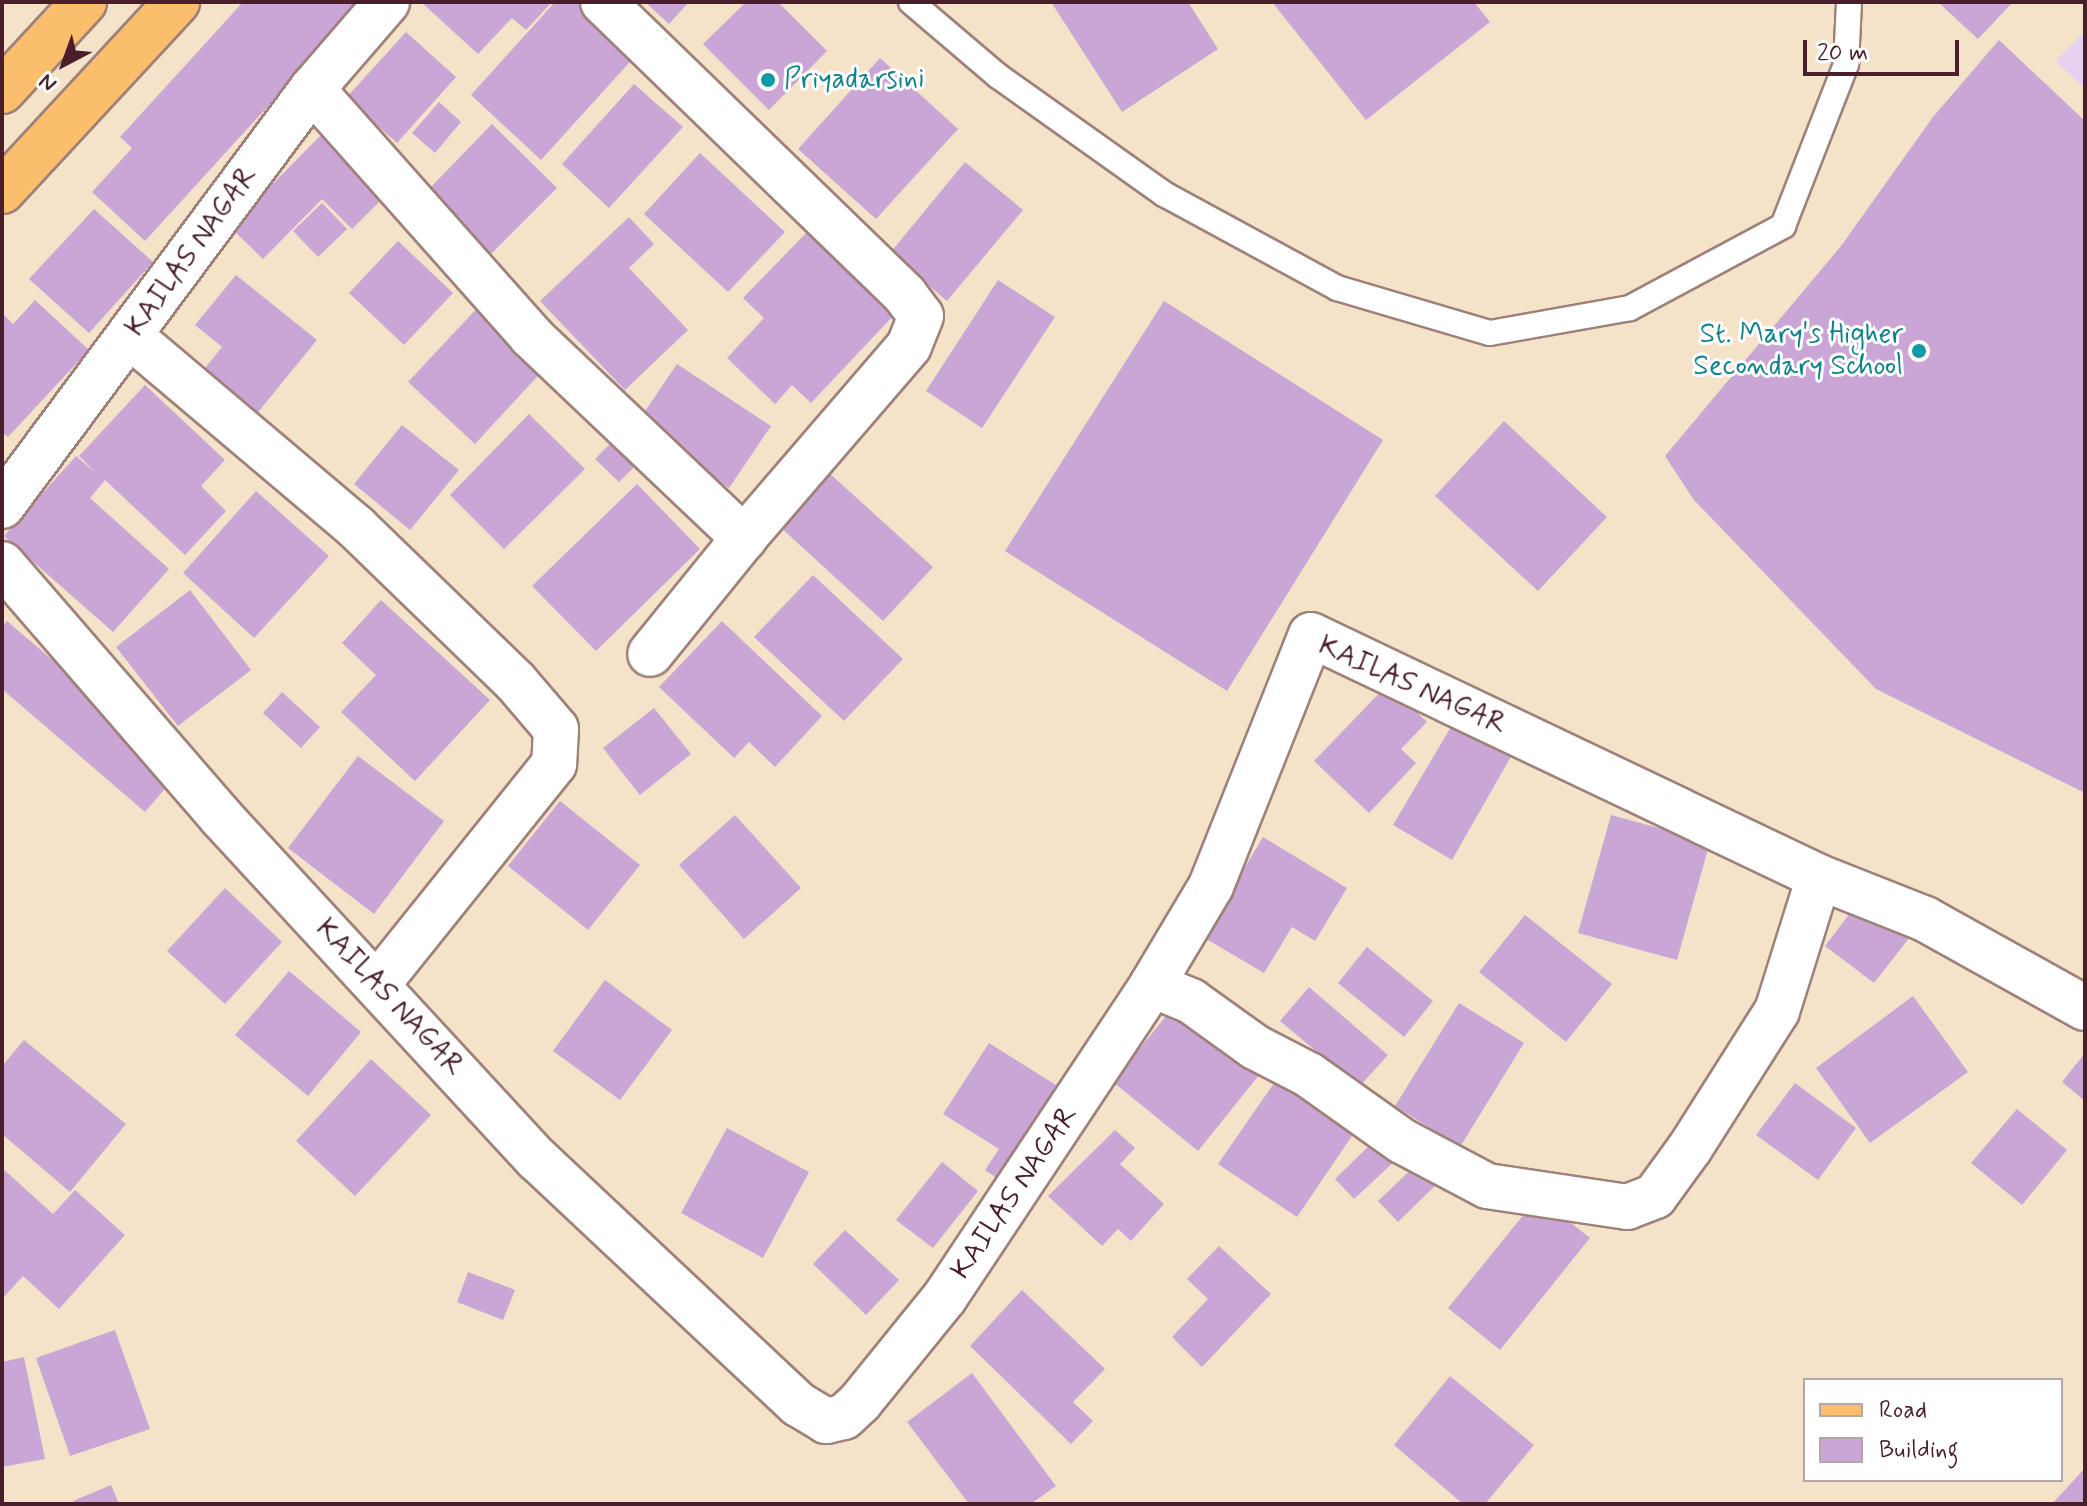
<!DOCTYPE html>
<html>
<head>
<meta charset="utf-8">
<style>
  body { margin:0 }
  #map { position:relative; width:2087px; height:1506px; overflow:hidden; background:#f4e3c9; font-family:Mynerve,sans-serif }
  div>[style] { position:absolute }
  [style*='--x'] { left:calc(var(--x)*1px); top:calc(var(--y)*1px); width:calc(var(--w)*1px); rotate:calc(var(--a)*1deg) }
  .built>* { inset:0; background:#e6d2f0 }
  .building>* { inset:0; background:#caa6d6 }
  .roads { filter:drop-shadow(2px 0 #9f817a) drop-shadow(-2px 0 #9f817a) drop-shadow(0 2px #9f817a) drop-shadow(0 -2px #9f817a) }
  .lane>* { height:24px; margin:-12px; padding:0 12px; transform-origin:12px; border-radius:12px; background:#fff }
  .street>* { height:44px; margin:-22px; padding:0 22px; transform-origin:22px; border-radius:22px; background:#fff }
  .primary>* { height:44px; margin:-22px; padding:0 22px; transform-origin:22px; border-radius:22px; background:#fabe6d }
  .dots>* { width:22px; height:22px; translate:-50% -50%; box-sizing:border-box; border:4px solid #fff; border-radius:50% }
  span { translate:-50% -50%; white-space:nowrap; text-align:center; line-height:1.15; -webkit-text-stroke:6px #fff; paint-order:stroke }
  .culture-label { font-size:28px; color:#0d838f }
  .left { translate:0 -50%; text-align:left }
  .right { translate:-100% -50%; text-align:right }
  .street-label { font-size:28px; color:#4a1f2b }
  .frame { position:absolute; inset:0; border:4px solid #4a1f2b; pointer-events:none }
  .legend { position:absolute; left:1803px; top:1378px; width:260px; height:104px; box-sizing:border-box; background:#fff; border:2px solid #b7a5aa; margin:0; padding:10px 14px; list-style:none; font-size:24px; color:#4a1f2b }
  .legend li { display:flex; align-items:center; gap:16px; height:40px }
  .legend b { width:40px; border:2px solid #b7a5aa }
  .north { position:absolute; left:24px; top:24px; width:80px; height:80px; -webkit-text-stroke:6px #fff; paint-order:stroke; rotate:221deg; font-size:22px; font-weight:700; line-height:32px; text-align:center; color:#4a1f2b }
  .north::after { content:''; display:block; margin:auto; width:28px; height:36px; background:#4a1f2b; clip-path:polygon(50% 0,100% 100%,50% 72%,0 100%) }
  .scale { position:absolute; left:1803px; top:40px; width:156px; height:36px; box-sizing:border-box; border:4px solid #4a1f2b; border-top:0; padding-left:10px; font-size:24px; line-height:28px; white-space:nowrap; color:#4a1f2b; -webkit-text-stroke:6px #fff; paint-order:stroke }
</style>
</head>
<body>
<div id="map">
  <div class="built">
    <i style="clip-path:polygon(2085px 31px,2085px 89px,2056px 61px)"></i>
  </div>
  <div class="building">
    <i style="clip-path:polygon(243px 2px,363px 2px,145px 241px,92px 192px,132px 148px,120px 137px)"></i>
    <i style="clip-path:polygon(421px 2px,552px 2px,526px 30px,512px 18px,478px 54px)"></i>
    <i style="clip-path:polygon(555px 2px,581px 2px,638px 53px,541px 160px,471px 95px)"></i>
    <i style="clip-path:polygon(645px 2px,689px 2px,669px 24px)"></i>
    <i style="clip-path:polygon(746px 2px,778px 2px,827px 51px,769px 110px,703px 44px)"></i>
    <i style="clip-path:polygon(1051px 2px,1188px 2px,1218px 49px,1122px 112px)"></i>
    <i style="clip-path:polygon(1272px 2px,1474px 2px,1490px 22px,1366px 120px)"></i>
    <i style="clip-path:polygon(1938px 2px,2013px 2px,1978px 39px)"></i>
    <i style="clip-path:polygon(406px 32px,456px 77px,397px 143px,346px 98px)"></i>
    <i style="clip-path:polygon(1999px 40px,2085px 121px,2085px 793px,1876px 689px,1694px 500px,1665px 456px,1841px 246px,1933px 117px)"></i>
    <i style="clip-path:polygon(880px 58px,958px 129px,876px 219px,798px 149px)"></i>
    <i style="clip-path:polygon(634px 84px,683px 127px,609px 208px,562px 164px)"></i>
    <i style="clip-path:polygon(439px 102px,461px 122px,435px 153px,412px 133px)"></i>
    <i style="clip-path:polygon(492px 124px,557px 188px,491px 254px,427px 191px)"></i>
    <i style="clip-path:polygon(326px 130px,389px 192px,352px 229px,322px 199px,263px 259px,230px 227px)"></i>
    <i style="clip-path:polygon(700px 153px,785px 232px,728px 292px,644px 214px)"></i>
    <i style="clip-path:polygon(965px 162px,1023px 210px,947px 301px,890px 253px)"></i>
    <i style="clip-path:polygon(322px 203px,347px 229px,318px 257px,293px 231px)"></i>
    <i style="clip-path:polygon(94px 209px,153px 262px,89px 333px,29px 279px)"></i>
    <i style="clip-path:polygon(629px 217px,654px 244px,629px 268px,688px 330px,625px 390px,540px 301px)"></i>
    <i style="clip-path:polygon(807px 232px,894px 315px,811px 403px,792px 385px,775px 404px,727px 358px,764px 318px,743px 298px)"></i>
    <i style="clip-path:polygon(398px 241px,453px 293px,404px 345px,349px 293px)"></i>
    <i style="clip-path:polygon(236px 275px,317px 340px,254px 417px,201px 373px,222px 347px,195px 325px)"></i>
    <i style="clip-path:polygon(998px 280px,1055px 317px,982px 428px,926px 391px)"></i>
    <i style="clip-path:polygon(35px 300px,89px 350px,8px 437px,2px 432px,2px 313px,13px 324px)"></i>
    <i style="clip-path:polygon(1164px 301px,1383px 440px,1227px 691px,1005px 551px)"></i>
    <i style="clip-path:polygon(480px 305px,547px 366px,475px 444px,408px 382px)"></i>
    <i style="clip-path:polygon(677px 364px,771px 426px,729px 488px,635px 426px)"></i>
    <i style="clip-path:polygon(145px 385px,225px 460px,201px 486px,226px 511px,185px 555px,105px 480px,90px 498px,169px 569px,113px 632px,4px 536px,76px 456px,96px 473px,79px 456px)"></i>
    <i style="clip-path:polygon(529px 414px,585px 469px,504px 549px,450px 495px)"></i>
    <i style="clip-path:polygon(1504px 421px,1607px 517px,1538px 591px,1435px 496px)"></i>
    <i style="clip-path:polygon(402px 425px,459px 470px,410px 530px,354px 484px)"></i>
    <i style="clip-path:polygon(621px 433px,645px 456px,619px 482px,595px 459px)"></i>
    <i style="clip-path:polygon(828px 472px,933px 567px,883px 621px,779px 526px)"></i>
    <i style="clip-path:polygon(637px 484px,700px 549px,596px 651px,532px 586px)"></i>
    <i style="clip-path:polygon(256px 491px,329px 556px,254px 638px,183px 573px)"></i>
    <i style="clip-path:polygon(813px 575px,903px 659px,844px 721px,754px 637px)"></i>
    <i style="clip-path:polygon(190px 590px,251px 670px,178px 726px,116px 647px)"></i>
    <i style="clip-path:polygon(381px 600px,490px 700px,415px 781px,341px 712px,376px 675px,342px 643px)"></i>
    <i style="clip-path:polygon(7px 621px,181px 770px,145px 812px,2px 689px,2px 627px)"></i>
    <i style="clip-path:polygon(722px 621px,822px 716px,775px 767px,749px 742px,734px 758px,659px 687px)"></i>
    <i style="clip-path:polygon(1388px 684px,1427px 722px,1401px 749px,1416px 763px,1369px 813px,1314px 761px)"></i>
    <i style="clip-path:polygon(282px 692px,320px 727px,301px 748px,263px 713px)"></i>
    <i style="clip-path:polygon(654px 708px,691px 754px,640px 795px,603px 748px)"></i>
    <i style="clip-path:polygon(1455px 720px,1513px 753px,1452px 860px,1393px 825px)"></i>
    <i style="clip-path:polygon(358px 756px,444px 821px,374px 914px,288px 848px)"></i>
    <i style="clip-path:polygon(560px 801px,640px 865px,588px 930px,508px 866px)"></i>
    <i style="clip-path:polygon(735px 815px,801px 888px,744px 939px,679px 865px)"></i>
    <i style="clip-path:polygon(1611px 815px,1710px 842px,1677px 960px,1578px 933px)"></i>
    <i style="clip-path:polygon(1263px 837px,1347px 888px,1315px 941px,1292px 927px,1264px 973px,1203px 937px)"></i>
    <i style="clip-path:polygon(225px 888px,282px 942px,225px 1004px,167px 951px)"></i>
    <i style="clip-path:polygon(1860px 900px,1910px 937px,1874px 983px,1825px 946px)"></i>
    <i style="clip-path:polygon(1525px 915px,1612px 984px,1566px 1042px,1479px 972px)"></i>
    <i style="clip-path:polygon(1367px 947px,1433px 1001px,1404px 1037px,1338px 983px)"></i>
    <i style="clip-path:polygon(289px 971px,361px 1032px,308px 1096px,235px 1035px)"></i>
    <i style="clip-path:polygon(605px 980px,672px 1030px,620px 1100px,553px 1051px)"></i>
    <i style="clip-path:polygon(1309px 987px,1388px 1055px,1359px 1087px,1280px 1021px)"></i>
    <i style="clip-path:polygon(1913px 996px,1968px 1072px,1870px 1143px,1816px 1068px)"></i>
    <i style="clip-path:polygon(1459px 1003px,1524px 1043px,1460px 1147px,1395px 1106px)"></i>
    <i style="clip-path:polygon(1174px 1006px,1259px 1075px,1198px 1151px,1113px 1082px)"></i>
    <i style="clip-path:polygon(24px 1040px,126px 1124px,70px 1192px,2px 1134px,2px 1066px)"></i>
    <i style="clip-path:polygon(989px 1043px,1056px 1085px,1031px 1127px,1047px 1137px,1013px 1189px,985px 1170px,999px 1149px,943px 1114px)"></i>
    <i style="clip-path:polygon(2085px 1053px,2085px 1101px,2062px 1082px)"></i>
    <i style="clip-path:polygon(371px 1059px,431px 1115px,355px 1196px,296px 1141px)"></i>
    <i style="clip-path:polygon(1279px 1076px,1356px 1130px,1297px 1217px,1218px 1164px)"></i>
    <i style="clip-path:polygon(1795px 1083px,1856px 1128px,1818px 1180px,1756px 1135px)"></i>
    <i style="clip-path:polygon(2017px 1109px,2067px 1150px,2022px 1205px,1971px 1163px)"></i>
    <i style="clip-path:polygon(727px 1128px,809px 1172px,763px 1258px,681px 1213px)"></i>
    <i style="clip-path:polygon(1115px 1130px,1135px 1148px,1120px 1164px,1164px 1204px,1131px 1241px,1118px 1229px,1102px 1246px,1048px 1196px)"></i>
    <i style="clip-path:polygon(1377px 1138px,1397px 1159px,1354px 1199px,1335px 1179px)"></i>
    <i style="clip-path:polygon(1421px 1160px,1441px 1180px,1398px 1222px,1378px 1201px)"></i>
    <i style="clip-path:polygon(942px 1162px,978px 1191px,933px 1248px,896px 1220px)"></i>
    <i style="clip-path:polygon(2px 1168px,53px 1214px,75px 1190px,125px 1235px,59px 1309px,23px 1276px,2px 1299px)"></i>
    <i style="clip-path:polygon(1538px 1197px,1590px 1238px,1500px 1350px,1448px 1308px)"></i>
    <i style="clip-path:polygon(845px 1230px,899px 1280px,866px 1315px,813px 1264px)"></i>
    <i style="clip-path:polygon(1219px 1246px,1271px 1294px,1202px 1367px,1172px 1337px,1208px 1299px,1187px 1279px)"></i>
    <i style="clip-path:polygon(468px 1272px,515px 1290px,503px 1320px,457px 1302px)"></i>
    <i style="clip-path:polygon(1022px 1290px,1105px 1369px,1073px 1402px,1093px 1421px,1071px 1444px,970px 1346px)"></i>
    <i style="clip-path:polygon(115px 1330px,150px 1429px,70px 1456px,36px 1358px)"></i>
    <i style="clip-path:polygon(24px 1357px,45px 1459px,2px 1467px,2px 1362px)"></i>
    <i style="clip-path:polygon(972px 1373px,1056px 1486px,1031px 1504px,969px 1504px,907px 1422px)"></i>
    <i style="clip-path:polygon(1450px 1376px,1534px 1445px,1485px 1504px,1463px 1504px,1394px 1445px)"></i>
    <i style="clip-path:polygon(2085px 1468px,2085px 1504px,2052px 1504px)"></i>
    <i style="clip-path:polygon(111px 1485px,119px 1504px,75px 1504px,73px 1501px)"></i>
  </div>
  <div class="roads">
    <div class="lane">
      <i style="--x:911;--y:2;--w:114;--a:40.4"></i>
      <i style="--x:998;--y:76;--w:204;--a:35.4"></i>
      <i style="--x:1164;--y:194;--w:197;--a:28.5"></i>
      <i style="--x:1337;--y:288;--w:159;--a:16.4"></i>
      <i style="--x:1490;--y:333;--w:142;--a:-10.1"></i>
      <i style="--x:1630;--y:308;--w:174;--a:-28.2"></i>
      <i style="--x:1783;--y:226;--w:174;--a:-68.7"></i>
      <i style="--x:1846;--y:64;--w:62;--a:-87.2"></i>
    </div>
    <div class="street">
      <i style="--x:603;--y:2;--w:421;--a:44.1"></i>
      <i style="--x:905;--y:295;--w:26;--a:53"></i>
      <i style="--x:921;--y:316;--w:32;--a:112"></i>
      <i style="--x:909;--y:346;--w:253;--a:130.7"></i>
      <i style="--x:744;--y:538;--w:149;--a:129"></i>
      <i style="--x:312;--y:89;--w:330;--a:48.4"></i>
      <i style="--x:531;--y:336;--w:294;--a:43.5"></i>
      <i style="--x:130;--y:336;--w:296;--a:40.2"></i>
      <i style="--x:356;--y:527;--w:221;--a:44.1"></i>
      <i style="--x:515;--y:681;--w:63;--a:49.5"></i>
      <i style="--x:556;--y:729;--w:35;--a:93"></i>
      <i style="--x:554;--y:764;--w:283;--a:128.7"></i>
      <i style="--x:2;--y:506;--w:520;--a:-53.37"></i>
      <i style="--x:312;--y:89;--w:115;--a:-49.2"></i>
      <i style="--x:2;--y:564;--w:335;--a:49.1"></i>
      <i style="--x:221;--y:817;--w:466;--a:47.3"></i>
      <i style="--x:537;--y:1159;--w:358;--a:43.2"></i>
      <i style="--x:798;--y:1404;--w:33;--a:31"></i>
      <i style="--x:826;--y:1421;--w:18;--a:-13"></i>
      <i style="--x:844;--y:1417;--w:22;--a:-43"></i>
      <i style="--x:860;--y:1402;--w:135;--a:-51"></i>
      <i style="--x:945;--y:1297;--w:374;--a:-56.4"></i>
      <i style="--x:1152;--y:985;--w:115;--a:-59.2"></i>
      <i style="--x:1211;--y:886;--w:270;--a:-68.3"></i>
      <i style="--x:1311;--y:635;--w:563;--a:25.47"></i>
      <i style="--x:1819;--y:877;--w:114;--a:21.6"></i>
      <i style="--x:1925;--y:919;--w:183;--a:29.1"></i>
      <i style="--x:1152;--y:985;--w:42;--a:22.3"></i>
      <i style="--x:1191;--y:1001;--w:79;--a:35.7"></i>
      <i style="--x:1255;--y:1047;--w:61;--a:27.4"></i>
      <i style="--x:1309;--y:1075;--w:114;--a:35.4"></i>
      <i style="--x:1402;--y:1141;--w:96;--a:27.9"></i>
      <i style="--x:1487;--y:1186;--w:142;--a:8.5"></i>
      <i style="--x:1627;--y:1207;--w:30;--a:-21"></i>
      <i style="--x:1655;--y:1196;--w:59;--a:-53.9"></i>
      <i style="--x:1690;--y:1148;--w:162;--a:-57.6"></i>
      <i style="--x:1777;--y:1011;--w:140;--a:-72.6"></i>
    </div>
    <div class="primary">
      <i style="--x:2;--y:91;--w:121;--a:-47.3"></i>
      <i style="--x:2;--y:191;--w:258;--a:-47.2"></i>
    </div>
  </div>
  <div class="dots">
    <i style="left:768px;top:80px;background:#0f9aa8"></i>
    <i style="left:1919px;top:351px;background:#0f9aa8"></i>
  </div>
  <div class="culture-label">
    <span class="left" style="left:784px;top:80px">Priyadarsini</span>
    <span class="right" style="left:1903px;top:351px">St. Mary's Higher<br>Secondary School</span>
  </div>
  <div class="street-label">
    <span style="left:192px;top:252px;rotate:-54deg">KAILAS NAGAR</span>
    <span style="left:1412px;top:686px;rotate:24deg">KAILAS NAGAR</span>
    <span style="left:389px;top:998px;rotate:47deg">KAILAS NAGAR</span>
    <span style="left:1015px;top:1193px;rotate:-56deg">KAILAS NAGAR</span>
  </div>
  <div class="frame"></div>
  <ul class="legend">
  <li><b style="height:10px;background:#fabe6d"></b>Road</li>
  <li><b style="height:22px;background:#caa6d6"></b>Building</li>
  </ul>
  <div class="north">N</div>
  <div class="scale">20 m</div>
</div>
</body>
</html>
